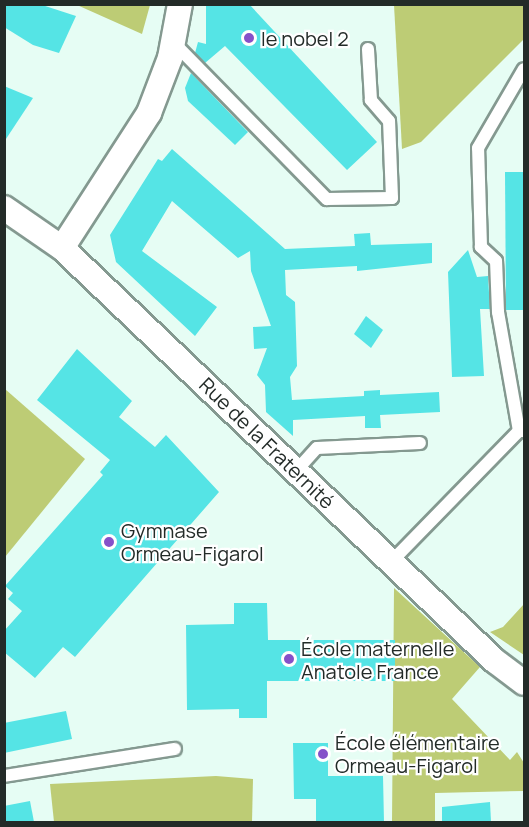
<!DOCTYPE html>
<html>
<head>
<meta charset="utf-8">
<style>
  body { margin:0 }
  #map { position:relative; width:529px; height:827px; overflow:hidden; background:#e6fdf4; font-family:Manrope,sans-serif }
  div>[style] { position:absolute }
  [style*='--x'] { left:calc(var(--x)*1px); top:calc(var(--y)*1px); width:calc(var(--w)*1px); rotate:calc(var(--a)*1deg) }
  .green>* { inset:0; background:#bdcc75 }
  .building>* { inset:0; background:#55e4e5 }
  .roads { filter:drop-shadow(2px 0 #849990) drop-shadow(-2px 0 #849990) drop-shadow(0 2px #849990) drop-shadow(0 -2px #849990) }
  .service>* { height:12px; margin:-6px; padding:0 6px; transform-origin:6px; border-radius:6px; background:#fff }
  .minor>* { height:24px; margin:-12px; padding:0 12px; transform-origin:12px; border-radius:12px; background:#fff }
  .dots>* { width:16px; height:16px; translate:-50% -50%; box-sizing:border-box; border:3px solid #fff; border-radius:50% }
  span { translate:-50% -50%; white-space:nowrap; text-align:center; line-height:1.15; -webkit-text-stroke:4.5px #fff; paint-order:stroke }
  .poi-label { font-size:20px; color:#232b28 }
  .left { translate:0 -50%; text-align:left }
  .street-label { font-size:20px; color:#232b28 }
  .frame { position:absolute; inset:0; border:6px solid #232b28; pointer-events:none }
</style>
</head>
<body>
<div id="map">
  <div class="green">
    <i style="clip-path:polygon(77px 5px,150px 5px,142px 34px)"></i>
    <i style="clip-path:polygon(394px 5px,524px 5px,524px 39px,421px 142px,402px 149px)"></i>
    <i style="clip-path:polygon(5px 389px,85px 459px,5px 557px)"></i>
    <i style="clip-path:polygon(394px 588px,480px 667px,452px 699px,510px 760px,517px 752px,524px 763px,524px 791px,435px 793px,435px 822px,392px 822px)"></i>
    <i style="clip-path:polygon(524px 604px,524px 655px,490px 632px,503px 627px)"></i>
    <i style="clip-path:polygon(216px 776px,253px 779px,252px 822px,54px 822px,50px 784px)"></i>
  </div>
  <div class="building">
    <i style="clip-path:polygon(4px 4px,39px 4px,76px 16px,59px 53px,33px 45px,4px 27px)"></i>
    <i style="clip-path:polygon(206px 4px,249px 4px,377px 142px,347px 170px,225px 46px,205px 63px,195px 53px,198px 42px,206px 44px)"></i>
    <i style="clip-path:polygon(191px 73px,248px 132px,235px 145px,188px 101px,185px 88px)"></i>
    <i style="clip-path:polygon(4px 86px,33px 98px,4px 142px)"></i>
    <i style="clip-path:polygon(172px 149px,285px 249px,355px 246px,354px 234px,370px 233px,371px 245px,432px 243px,432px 263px,357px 271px,357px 266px,285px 270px,286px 295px,295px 302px,297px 366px,290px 377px,292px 400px,364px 396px,364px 391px,380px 390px,380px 395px,439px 392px,440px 412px,380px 415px,381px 428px,365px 428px,365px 416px,293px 420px,293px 436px,266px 412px,265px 385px,257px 375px,267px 348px,254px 349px,253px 327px,271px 326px,251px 271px,250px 251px,238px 258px,172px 201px,142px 251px,217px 307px,195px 336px,116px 262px,110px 235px,158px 159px,162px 161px)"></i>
    <i style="clip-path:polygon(505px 172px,525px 172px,525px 310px,506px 310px)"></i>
    <i style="clip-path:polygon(468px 250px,477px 277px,488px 276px,490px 309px,480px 309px,484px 376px,452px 377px,448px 272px)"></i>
    <i style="clip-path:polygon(366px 316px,383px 330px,371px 348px,354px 334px)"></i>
    <i style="clip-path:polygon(77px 349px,132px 401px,119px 417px,155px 447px,166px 435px,219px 492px,75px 657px,63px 647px,35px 678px,4px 652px,4px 631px,22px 611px,8px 599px,13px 593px,5px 586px,103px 475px,100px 472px,110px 460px,37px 400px)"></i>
    <i style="clip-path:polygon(234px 603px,267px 603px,268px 640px,395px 640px,395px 681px,267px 681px,267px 718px,239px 718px,239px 709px,187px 710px,186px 625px,234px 624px)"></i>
    <i style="clip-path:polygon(66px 711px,72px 739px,4px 753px,4px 723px)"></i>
    <i style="clip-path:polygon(293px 743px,328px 743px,328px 776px,383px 776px,384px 822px,316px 822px,316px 799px,294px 799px)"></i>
    <i style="clip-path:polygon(30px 801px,34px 822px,4px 822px,4px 806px)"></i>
    <i style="clip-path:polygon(490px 802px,491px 822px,442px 822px,442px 807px)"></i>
  </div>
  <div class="roads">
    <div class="service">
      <i style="--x:173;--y:42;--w:220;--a:45.6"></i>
      <i style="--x:327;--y:199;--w:65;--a:-0.9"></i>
      <i style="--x:392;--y:198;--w:77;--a:-92.2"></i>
      <i style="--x:389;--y:121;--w:28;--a:-131"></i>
      <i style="--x:371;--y:100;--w:51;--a:-93.4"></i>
      <i style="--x:519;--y:431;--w:121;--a:-100"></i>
      <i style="--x:498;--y:312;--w:51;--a:-92.2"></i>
      <i style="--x:496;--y:261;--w:21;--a:-137"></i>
      <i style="--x:481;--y:247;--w:99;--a:-91.7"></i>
      <i style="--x:478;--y:148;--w:91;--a:-59.8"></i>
      <i style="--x:296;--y:471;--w:31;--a:-48"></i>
      <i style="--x:317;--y:448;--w:103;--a:-2.8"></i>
      <i style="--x:391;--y:562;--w:183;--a:-45.7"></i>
      <i style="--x:519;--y:431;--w:5;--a:0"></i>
      <i style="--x:4;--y:776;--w:173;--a:-9"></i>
    </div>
    <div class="minor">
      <i style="--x:4;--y:208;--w:70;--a:34.6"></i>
      <i style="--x:62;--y:248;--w:598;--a:43.65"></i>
      <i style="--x:495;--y:661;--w:36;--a:37"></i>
      <i style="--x:62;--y:248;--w:161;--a:-57.2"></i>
      <i style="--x:149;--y:113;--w:59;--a:-69.1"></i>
      <i style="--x:170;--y:58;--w:55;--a:-79.5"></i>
    </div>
  </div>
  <div class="dots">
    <i style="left:249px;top:38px;background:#8551c9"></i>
    <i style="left:109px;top:542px;background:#8551c9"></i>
    <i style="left:289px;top:659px;background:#8551c9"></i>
    <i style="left:323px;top:754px;background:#8551c9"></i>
  </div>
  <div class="poi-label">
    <span class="left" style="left:261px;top:38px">le nobel 2</span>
    <span class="left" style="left:121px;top:542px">Gymnase<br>Ormeau-Figarol</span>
    <span class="left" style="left:301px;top:660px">École maternelle<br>Anatole France</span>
    <span class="left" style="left:335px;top:754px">École élémentaire<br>Ormeau-Figarol</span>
  </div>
  <div class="street-label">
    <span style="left:267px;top:443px;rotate:44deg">Rue de la Fraternité</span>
  </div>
  <div class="frame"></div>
</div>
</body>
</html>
